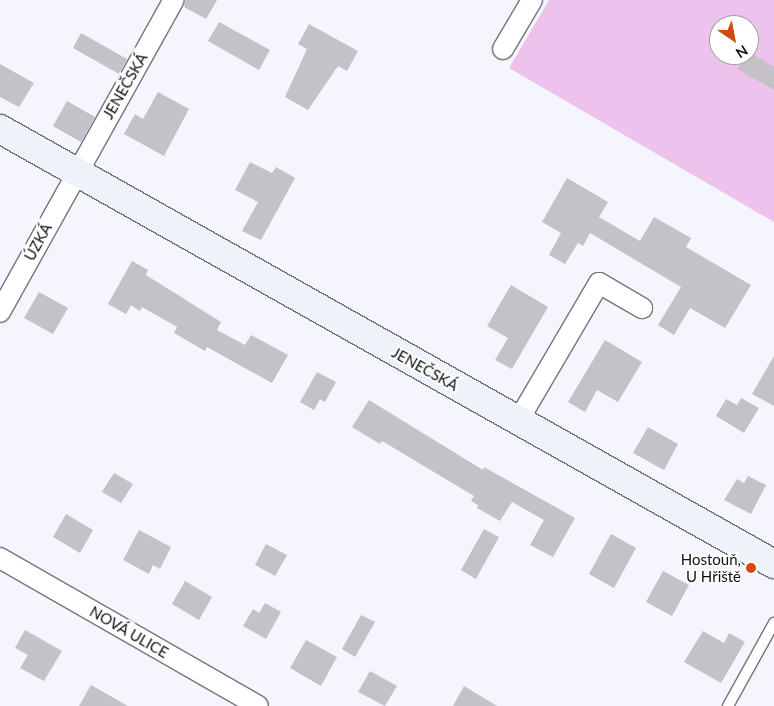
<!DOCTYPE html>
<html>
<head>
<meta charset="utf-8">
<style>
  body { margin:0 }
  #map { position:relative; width:774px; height:706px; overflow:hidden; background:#f4f5fd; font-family:Lato,sans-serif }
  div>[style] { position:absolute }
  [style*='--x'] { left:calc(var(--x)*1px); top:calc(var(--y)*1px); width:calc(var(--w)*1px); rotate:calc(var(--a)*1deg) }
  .green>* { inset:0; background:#edc2ed }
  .building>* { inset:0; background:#c4c1c8 }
  .roads { filter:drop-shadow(1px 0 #74757c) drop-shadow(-1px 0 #74757c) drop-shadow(0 1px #74757c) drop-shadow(0 -1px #74757c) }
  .lane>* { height:10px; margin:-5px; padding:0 5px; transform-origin:5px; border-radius:5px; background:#fff }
  .street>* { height:20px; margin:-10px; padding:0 10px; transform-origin:10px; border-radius:10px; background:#fff }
  .secondary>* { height:28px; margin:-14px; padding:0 14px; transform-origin:14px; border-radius:14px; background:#eef3f9 }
  .dots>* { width:14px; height:14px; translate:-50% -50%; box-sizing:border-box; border:2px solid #fff; border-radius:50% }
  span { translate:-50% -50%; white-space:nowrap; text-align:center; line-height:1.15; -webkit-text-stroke:4px #fff; paint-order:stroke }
  .street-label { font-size:15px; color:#101113 }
  .poi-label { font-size:15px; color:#101113 }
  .right { translate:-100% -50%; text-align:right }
  .north { position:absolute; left:709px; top:15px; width:50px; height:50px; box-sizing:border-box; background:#fff; border:1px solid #9fa0a1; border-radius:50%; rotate:147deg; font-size:14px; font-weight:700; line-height:20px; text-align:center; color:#101113 }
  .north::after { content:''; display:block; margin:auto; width:18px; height:22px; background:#d14a14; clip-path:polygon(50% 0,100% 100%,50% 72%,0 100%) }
</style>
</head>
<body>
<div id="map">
  <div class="green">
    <i style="clip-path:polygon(evenodd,549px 0,774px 0,774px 222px,509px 68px,549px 0,719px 25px,749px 25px,749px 55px,719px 55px,719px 25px)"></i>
  </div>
  <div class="building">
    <i style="clip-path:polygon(186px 0,217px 0,206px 19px,184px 7px)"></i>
    <i style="clip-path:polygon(219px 22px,270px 50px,259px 70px,208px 41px)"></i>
    <i style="clip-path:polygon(309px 24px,358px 51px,347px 71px,338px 66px,308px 110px,285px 97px,307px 49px,298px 44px)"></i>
    <i style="clip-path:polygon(81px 33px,127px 59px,119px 74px,73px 48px)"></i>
    <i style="clip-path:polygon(749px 52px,774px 67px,774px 90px,737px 69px)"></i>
    <i style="clip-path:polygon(0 64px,34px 83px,19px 107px,0 97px)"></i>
    <i style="clip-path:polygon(158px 92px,189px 109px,164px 156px,124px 134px,135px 114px,143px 119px)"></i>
    <i style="clip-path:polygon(67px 101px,95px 117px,81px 142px,53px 126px)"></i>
    <i style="clip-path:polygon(250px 162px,272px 173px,276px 167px,295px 178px,261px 240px,242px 231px,258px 202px,235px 190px)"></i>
    <i style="clip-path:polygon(567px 178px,608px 202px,599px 217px,640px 241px,654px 217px,691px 238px,686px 247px,751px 285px,725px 328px,690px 308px,674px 335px,658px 325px,681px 287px,590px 233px,583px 246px,578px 243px,565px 264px,549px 255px,561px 233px,542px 222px)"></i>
    <i style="clip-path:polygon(132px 261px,148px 270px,146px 275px,221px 322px,217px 330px,245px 345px,251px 335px,288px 355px,272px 383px,207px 347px,205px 351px,174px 333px,177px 327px,142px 307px,140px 311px,131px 305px,126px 314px,108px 304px)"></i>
    <i style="clip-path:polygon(511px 285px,548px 307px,512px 369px,495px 360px,508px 338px,487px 326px)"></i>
    <i style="clip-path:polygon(39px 292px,68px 308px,53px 334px,24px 318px)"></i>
    <i style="clip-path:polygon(605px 340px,642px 362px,618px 402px,597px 390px,585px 412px,568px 402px)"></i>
    <i style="clip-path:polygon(774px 356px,774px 406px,752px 394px)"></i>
    <i style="clip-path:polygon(317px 372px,336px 382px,325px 402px,320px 399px,314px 410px,300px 402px)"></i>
    <i style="clip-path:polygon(741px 398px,759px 408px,744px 433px,716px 416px,726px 399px,737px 405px)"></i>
    <i style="clip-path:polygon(369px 400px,483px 470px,484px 467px,575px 518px,553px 557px,530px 545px,544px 520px,512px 502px,500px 521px,477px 508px,478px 505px,471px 501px,474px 496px,382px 441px,380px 444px,352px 427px)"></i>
    <i style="clip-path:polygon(648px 427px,678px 444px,664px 470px,633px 453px)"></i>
    <i style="clip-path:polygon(114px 473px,133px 484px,121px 503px,102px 492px)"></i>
    <i style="clip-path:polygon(748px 476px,766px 485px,751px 514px,724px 500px,737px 479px,744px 483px)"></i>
    <i style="clip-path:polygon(66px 514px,93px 530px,80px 553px,53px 537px)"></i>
    <i style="clip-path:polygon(484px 529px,499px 537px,476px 579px,461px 570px)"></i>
    <i style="clip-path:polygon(139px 530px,171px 547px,160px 569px,153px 565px,149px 574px,123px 560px)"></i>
    <i style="clip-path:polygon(611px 534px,636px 548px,614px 588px,589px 574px)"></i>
    <i style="clip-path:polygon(266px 544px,287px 555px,275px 576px,255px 565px)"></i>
    <i style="clip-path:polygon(663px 571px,689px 585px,672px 616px,646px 602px)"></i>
    <i style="clip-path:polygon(185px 581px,212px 597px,199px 620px,172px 604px)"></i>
    <i style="clip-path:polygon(265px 603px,281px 612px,266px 639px,243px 626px,253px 609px,259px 613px)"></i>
    <i style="clip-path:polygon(361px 615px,375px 622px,355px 657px,342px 649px)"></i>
    <i style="clip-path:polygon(25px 630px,62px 651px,44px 681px,20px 668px,28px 655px,15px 648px)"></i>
    <i style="clip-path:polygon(703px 631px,724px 643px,729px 633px,745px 642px,721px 683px,684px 662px)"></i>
    <i style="clip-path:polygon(306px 640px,337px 657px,321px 686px,290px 668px)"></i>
    <i style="clip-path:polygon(370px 671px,397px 686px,385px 706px,358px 692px)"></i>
    <i style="clip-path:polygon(91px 685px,128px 706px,79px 706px)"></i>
    <i style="clip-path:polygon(464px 686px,497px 706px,453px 706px)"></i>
  </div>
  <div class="roads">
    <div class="lane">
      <i style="--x:728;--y:706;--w:95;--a:-61"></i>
    </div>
    <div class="street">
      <i style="--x:503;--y:49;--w:57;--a:-59.4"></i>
      <i style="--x:0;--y:312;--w:357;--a:-60.9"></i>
      <i style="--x:518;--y:421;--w:160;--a:-59.6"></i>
      <i style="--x:599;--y:283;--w:50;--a:30.2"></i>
      <i style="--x:0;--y:558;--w:297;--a:29.8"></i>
    </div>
    <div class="secondary">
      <i style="--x:0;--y:129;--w:888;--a:29.34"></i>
    </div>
  </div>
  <div class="dots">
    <i style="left:751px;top:568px;background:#d14a14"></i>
  </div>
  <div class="street-label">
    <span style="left:125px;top:86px;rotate:-60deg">JENEČSKÁ</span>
    <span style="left:38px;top:242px;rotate:-61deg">ÚZKÁ</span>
    <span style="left:425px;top:369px;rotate:29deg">JENEČSKÁ</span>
    <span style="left:129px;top:632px;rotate:30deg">NOVÁ ULICE</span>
  </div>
  <div class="poi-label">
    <span class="right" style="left:741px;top:568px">Hostouň,<br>U Hřiště</span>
  </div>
  <div class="north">N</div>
</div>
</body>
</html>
